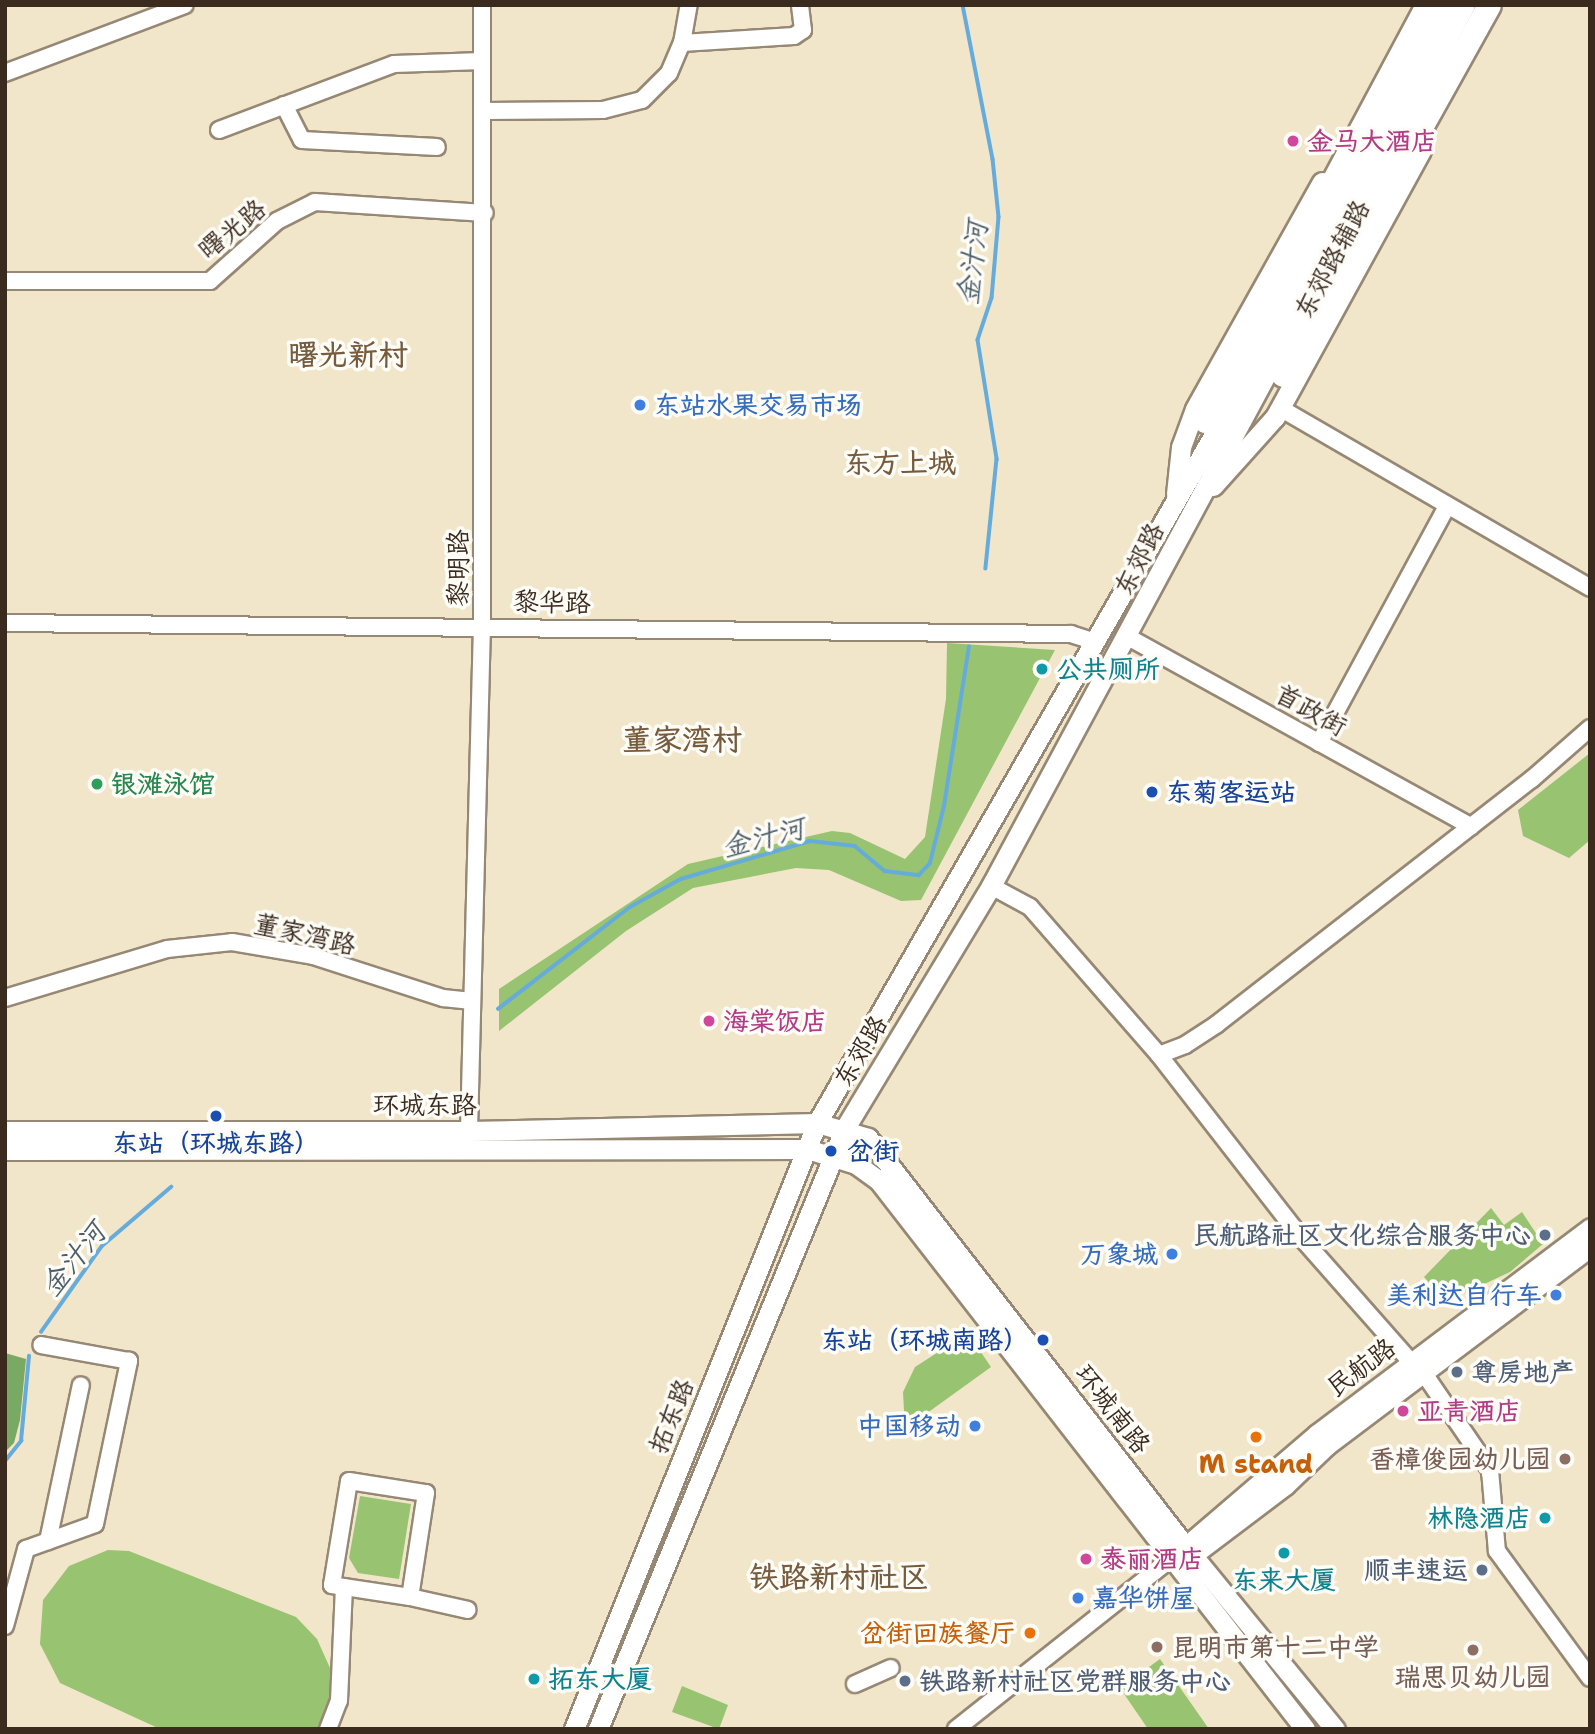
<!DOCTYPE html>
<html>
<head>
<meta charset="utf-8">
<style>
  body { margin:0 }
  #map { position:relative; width:1595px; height:1734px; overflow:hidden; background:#f1e6ca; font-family:"Shantell Sans","LXGW WenKai TC",sans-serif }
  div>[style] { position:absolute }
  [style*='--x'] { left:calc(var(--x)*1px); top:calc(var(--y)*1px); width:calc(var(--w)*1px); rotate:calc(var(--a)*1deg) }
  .green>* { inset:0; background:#98c371 }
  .forest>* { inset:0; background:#7aa963 }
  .stream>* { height:3.5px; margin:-1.75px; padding:0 1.75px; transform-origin:1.75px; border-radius:1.75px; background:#65acdc }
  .roads { filter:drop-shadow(2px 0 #968874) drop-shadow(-2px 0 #968874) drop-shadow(0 2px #968874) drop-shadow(0 -2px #968874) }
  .minor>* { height:16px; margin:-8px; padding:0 8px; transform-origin:8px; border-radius:8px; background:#fff }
  .major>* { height:19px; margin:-9.5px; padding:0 9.5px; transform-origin:9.5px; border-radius:9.5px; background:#fff }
  .highway>* { height:23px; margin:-11.5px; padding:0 11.5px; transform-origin:11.5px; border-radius:11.5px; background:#fff }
  .dots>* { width:19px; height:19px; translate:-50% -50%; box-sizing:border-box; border:4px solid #fdfcf7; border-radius:50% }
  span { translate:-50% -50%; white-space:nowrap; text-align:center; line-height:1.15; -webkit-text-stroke:7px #fdfcf7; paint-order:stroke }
  .hotel-label { font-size:26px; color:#b23c85; font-weight:700 }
  .left { translate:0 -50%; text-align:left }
  .street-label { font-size:26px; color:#3b2a1e }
  .shop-label { font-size:26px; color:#366cbe; font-weight:700 }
  .right { translate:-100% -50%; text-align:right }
  .culture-label { font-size:26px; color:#0d838f; font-weight:700 }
  .leisure-label { font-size:26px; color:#27864d; font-weight:700 }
  .transit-label { font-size:26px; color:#164399; font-weight:700 }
  .service-label { font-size:26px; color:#4e5e75; font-weight:700 }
  .education-label { font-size:26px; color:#785e54; font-weight:700 }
  .food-label { font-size:26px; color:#c56008; font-weight:700 }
  .water-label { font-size:28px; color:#4c5e6a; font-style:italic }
  .neighbourhood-label { font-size:28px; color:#765b3d; font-weight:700 }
  .quarter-label { font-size:30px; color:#765b3d; font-weight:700 }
  .frame { position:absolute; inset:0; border:7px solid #3b2a1e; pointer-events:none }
</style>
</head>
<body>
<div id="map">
  <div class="green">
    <i style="clip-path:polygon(947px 643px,1055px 650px,921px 900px,901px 901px,829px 870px,796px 868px,693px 888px,626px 931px,499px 1031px,499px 989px,688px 864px,832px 831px,850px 833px,905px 859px,925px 837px,946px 699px)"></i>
    <i style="clip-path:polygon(1590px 753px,1590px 840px,1569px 858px,1523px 836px,1518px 810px)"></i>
    <i style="clip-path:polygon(1491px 1208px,1504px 1225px,1522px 1212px,1543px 1244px,1510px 1272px,1446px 1302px,1424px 1277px)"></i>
    <i style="clip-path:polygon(968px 1333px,991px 1367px,905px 1429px,903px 1392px,915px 1367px)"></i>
    <i style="clip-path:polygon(360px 1496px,411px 1504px,399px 1579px,358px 1573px,349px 1558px)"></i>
    <i style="clip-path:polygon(108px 1550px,129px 1551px,296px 1617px,317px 1639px,330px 1668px,331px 1700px,320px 1729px,160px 1729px,60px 1683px,40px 1644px,43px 1600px,69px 1566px)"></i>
    <i style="clip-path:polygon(1160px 1659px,1209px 1729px,1148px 1729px,1120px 1688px)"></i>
    <i style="clip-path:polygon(682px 1686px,728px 1705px,719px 1729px,672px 1712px)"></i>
  </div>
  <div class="forest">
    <i style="clip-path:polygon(5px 1353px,26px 1359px,20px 1420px,14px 1443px,5px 1452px)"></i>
  </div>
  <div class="stream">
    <i style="--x:963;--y:5;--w:157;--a:79"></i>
    <i style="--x:993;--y:159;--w:58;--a:84.1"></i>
    <i style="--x:999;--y:217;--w:81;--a:94.9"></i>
    <i style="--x:992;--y:298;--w:44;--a:108.4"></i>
    <i style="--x:978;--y:340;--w:121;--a:80.9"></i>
    <i style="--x:997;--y:459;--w:110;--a:95.8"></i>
    <i style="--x:498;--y:1009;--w:167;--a:-37.7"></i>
    <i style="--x:630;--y:907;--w:58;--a:-28.8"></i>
    <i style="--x:681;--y:879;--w:134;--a:-16.4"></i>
    <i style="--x:810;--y:841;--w:45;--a:6.3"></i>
    <i style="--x:855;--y:846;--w:39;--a:40"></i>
    <i style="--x:885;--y:871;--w:34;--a:7"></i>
    <i style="--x:919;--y:875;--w:16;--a:-47"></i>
    <i style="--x:930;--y:863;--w:59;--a:-76.2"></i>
    <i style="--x:944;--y:806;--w:161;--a:-81.1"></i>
    <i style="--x:41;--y:1332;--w:105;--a:-54.7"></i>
    <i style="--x:102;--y:1246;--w:91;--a:-40.5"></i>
    <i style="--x:5;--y:1461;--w:26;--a:-51"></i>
    <i style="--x:21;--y:1441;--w:85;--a:-84.6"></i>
  </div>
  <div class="roads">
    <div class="minor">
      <i style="--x:682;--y:43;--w:112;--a:-3.6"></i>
      <i style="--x:794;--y:36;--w:11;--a:-34"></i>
      <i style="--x:803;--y:30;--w:25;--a:-97"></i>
      <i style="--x:5;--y:73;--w:192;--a:-20.7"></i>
      <i style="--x:284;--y:105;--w:39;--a:63"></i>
      <i style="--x:302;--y:140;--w:135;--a:3"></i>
      <i style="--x:485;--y:111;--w:118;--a:-0.5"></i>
      <i style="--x:603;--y:110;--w:40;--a:-14.4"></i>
      <i style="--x:642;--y:100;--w:38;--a:-45"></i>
      <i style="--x:669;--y:73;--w:33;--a:-67"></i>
      <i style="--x:682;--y:43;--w:39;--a:-80"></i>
      <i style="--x:219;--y:130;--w:187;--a:-20.7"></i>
      <i style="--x:394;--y:64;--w:88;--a:-2"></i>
      <i style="--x:5;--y:281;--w:205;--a:0"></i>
      <i style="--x:210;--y:281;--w:90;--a:-41.8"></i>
      <i style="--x:277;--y:221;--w:42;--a:-26.6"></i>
      <i style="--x:315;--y:202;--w:170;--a:3.7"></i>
      <i style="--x:1280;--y:408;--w:358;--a:30.1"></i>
      <i style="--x:5;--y:623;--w:1066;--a:0.59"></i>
      <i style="--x:1071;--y:634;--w:26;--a:18"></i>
      <i style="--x:1128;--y:637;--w:392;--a:28.9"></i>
      <i style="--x:1319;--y:743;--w:269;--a:-61.6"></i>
      <i style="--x:991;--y:886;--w:44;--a:28.3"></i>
      <i style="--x:1030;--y:907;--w:196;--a:48.9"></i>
      <i style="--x:1159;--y:1055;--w:28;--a:-21"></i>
      <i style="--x:1185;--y:1045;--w:38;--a:-33"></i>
      <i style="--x:1217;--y:1024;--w:399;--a:-37.9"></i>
      <i style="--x:1532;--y:779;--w:77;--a:-41.3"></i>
      <i style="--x:5;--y:998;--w:169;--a:-16.8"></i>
      <i style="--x:167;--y:949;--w:65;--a:-6.1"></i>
      <i style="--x:232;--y:942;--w:82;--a:9.8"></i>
      <i style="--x:313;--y:956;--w:137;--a:17.9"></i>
      <i style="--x:443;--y:998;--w:29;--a:6"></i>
      <i style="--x:1159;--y:1055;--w:228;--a:52.1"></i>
      <i style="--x:1299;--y:1235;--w:169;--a:48.6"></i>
      <i style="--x:469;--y:1131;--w:506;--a:-88.53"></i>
      <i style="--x:482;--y:625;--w:620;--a:-90"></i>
      <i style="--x:1423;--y:1372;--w:119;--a:55.6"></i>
      <i style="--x:1490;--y:1470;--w:81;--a:85.1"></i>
      <i style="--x:1497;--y:1551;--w:157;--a:53.8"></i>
      <i style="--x:349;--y:1481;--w:78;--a:8.9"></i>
      <i style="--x:426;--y:1493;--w:105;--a:98.7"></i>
      <i style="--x:410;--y:1597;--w:79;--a:-171.3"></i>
      <i style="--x:332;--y:1585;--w:105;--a:-80.7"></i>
      <i style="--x:48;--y:1541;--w:159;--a:-78.1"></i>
      <i style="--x:410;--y:1597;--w:59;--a:12.6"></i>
      <i style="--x:5;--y:1626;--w:80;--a:-74.7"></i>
      <i style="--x:26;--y:1549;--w:73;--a:-19.9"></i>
      <i style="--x:95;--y:1524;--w:167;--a:-78.2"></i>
      <i style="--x:129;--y:1361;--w:89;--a:-169.7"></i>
      <i style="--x:855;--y:1684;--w:39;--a:-24"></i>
      <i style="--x:328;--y:1729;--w:30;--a:-69"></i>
      <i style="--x:339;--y:1701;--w:114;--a:-87.5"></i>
      <i style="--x:956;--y:1729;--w:275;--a:-38.4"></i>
    </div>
    <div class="major">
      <i style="--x:1213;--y:486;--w:93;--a:-48.1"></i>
      <i style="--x:1275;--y:417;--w:304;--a:-61.3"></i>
      <i style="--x:1176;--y:494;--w:47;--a:-83.9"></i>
      <i style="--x:1181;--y:447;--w:40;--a:-69.8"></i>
      <i style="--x:1195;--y:409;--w:260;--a:-60.8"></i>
      <i style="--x:5;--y:1131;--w:464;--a:0"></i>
      <i style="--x:469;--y:1131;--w:348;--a:-1.3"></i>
      <i style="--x:817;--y:1123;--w:53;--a:16.4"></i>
      <i style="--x:868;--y:1138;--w:517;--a:52.15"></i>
      <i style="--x:1185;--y:1546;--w:237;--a:50.7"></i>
      <i style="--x:5;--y:1150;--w:802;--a:-0.07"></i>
      <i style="--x:807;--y:1149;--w:51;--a:17"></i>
      <i style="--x:856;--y:1164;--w:29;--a:36"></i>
      <i style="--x:879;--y:1181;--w:694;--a:52.14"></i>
      <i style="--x:1176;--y:1555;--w:186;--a:-40.6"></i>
      <i style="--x:1317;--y:1434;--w:342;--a:-37"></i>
      <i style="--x:1182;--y:1563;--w:129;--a:-37.1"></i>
      <i style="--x:1285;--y:1485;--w:58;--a:-43.6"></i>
      <i style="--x:1327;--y:1445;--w:329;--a:-37"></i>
      <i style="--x:574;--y:1729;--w:653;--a:-68.15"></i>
      <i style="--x:817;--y:1123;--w:815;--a:-60.04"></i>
      <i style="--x:1224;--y:417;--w:468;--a:-61.8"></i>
      <i style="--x:598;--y:1729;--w:650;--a:-67.66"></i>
      <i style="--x:845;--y:1128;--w:283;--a:-58.9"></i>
      <i style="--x:991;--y:886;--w:1000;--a:-61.72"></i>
    </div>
    <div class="highway">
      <i style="--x:1283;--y:375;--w:423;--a:-60.9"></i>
      <i style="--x:1205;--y:421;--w:472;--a:-61.9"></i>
    </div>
  </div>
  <div class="dots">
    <i style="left:1293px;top:141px;background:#d1479c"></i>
    <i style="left:640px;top:405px;background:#3f7fe0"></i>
    <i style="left:1042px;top:669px;background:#0f9aa8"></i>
    <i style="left:97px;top:784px;background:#2e9e5b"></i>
    <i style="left:1152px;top:792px;background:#1a4fb4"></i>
    <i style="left:709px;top:1021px;background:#d1479c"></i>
    <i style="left:216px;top:1116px;background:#1a4fb4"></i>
    <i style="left:831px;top:1151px;background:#1a4fb4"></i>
    <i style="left:1545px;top:1235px;background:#5c6f8a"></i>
    <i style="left:1172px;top:1254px;background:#3f7fe0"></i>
    <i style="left:1556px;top:1295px;background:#3f7fe0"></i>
    <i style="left:1043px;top:1340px;background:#1a4fb4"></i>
    <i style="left:1457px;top:1372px;background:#5c6f8a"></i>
    <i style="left:1403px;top:1411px;background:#d1479c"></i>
    <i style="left:975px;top:1426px;background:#3f7fe0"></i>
    <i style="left:1256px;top:1437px;background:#e8710a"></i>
    <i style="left:1565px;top:1459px;background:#8d6e63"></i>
    <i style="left:1545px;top:1518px;background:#0f9aa8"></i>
    <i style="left:1284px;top:1553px;background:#0f9aa8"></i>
    <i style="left:1086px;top:1559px;background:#d1479c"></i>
    <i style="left:1482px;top:1570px;background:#5c6f8a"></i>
    <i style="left:1078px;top:1598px;background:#3f7fe0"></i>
    <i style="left:1030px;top:1633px;background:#e8710a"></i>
    <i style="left:1157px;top:1647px;background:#8d6e63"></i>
    <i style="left:1473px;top:1650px;background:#8d6e63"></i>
    <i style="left:534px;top:1679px;background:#0f9aa8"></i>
    <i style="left:905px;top:1681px;background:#5c6f8a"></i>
  </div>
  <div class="hotel-label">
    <span class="left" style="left:1307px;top:141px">金马大酒店</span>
    <span class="left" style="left:723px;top:1021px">海棠饭店</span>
    <span class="left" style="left:1417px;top:1411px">亚青酒店</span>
    <span class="left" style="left:1100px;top:1559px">泰丽酒店</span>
  </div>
  <div class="street-label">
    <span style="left:232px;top:229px;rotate:-39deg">曙光路</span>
    <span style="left:1332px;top:259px;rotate:-62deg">东郊路辅路</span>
    <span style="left:1139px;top:559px;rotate:-63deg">东郊路</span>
    <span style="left:458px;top:568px;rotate:-90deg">黎明路</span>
    <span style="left:552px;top:602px;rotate:1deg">黎华路</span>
    <span style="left:1311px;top:710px;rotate:29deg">首政街</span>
    <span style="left:305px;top:934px;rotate:13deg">董家湾路</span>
    <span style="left:860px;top:1051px;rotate:-59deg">东郊路</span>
    <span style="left:425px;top:1105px">环城东路</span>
    <span style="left:1361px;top:1367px;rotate:-37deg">民航路</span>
    <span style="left:1113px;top:1409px;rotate:52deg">环城南路</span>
    <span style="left:671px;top:1416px;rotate:-68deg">拓东路</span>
  </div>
  <div class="shop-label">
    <span class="left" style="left:654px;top:405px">东站水果交易市场</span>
    <span class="right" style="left:1158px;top:1254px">万象城</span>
    <span class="right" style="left:1542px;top:1295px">美利达自行车</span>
    <span class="right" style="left:961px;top:1426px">中国移动</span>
    <span class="left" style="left:1092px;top:1598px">嘉华饼屋</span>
  </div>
  <div class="culture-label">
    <span class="left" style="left:1056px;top:669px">公共厕所</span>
    <span class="right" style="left:1531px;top:1518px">林隐酒店</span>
    <span style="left:1284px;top:1580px">东来大厦</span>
    <span class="left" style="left:548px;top:1679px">拓东大厦</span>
  </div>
  <div class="leisure-label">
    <span class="left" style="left:111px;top:784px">银滩泳馆</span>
  </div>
  <div class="transit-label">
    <span class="left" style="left:1166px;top:792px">东菊客运站</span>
    <span style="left:216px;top:1143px">东站（环城东路）</span>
    <span class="left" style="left:847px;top:1151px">岔街</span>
    <span class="right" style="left:1029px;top:1340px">东站（环城南路）</span>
  </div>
  <div class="service-label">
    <span class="right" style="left:1531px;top:1235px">民航路社区文化综合服务中心</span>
    <span class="left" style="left:1471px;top:1372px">尊房地产</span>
    <span class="right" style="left:1468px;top:1570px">顺丰速运</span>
    <span class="left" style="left:919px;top:1681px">铁路新村社区党群服务中心</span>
  </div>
  <div class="education-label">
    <span class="right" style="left:1551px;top:1459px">香樟俊园幼儿园</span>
    <span class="left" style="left:1171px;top:1647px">昆明市第十二中学</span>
    <span style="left:1473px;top:1677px">瑞思贝幼儿园</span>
  </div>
  <div class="food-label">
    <span style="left:1256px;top:1464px">M stand</span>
    <span class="right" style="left:1016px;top:1633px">岔街回族餐厅</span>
  </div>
  <div class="water-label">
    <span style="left:972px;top:263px;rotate:-83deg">金汁河</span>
    <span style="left:763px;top:837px;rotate:-14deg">金汁河</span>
    <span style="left:73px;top:1259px;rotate:-51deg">金汁河</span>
  </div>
  <div class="neighbourhood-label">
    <span style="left:900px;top:462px">东方上城</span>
  </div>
  <div class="quarter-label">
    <span style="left:348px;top:355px">曙光新村</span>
    <span style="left:682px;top:740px">董家湾村</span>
    <span style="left:839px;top:1577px">铁路新村社区</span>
  </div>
  <div class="frame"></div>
</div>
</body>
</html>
